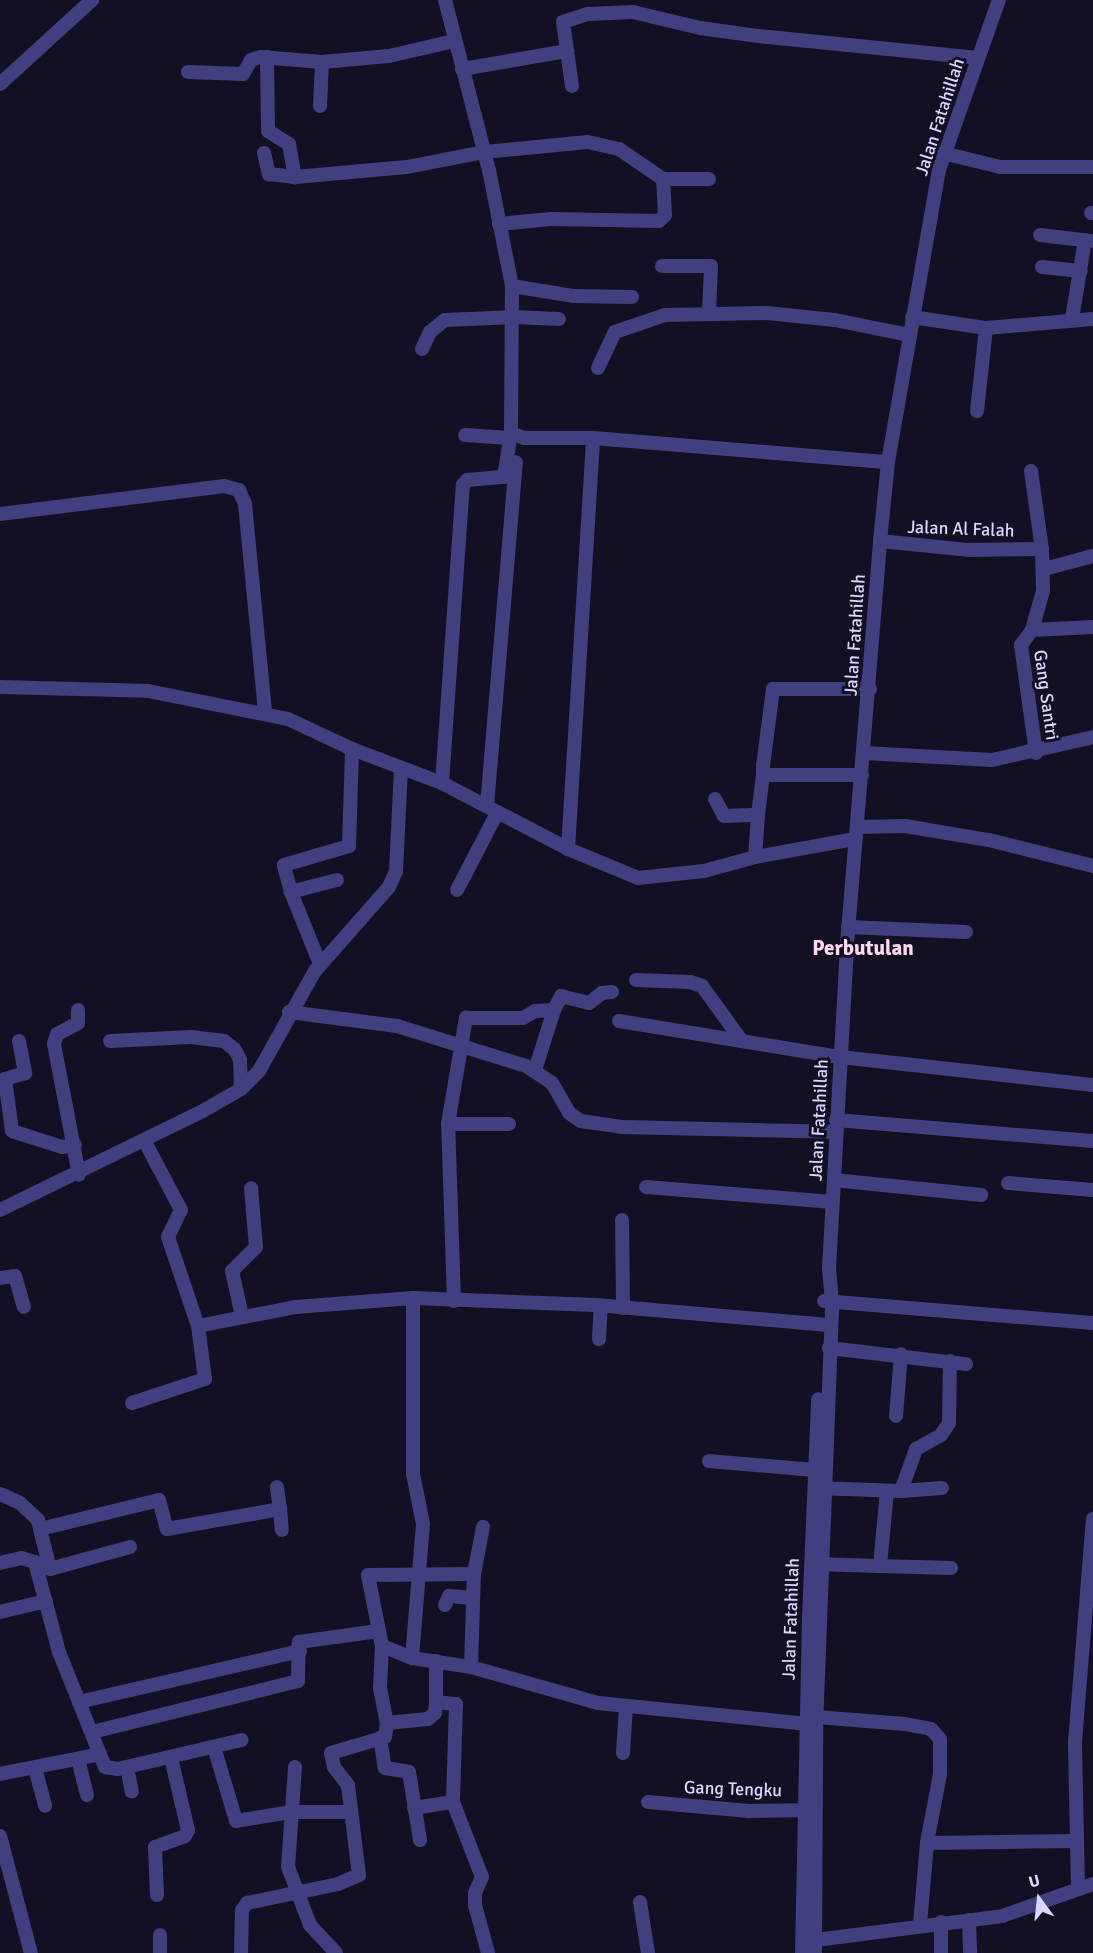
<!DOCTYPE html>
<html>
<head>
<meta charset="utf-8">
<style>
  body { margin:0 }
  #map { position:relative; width:1093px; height:1953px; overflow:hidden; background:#141024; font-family:Signika,sans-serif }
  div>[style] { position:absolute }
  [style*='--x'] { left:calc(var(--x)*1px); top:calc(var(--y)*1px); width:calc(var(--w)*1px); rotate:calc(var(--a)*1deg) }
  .minor>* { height:14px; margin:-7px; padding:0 7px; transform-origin:7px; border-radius:7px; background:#413f7f }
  span { translate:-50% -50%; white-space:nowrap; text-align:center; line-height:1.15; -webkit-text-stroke:6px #141024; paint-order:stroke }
  .street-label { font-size:18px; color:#dad6fc }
  .quarter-label { font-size:21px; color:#fcd8ef; font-weight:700 }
  .north { position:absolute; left:1009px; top:1869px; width:60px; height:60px; -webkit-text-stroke:4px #141024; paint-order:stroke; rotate:345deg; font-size:16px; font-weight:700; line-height:24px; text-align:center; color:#dad6fc }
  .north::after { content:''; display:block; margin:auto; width:21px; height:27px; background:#dad6fc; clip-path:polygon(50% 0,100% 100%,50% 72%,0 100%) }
</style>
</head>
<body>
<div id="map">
  <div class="minor">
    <i style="--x:445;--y:0;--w:176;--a:75.5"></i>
    <i style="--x:489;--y:170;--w:118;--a:78.8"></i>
    <i style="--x:512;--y:286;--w:147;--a:90.4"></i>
    <i style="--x:511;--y:433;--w:14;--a:21"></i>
    <i style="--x:524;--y:438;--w:69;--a:0"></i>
    <i style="--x:593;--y:438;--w:296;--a:4.7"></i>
    <i style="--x:267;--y:57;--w:74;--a:89.2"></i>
    <i style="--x:268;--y:131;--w:25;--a:32"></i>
    <i style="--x:289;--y:144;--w:34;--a:80"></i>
    <i style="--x:462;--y:69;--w:107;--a:-9.7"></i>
    <i style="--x:188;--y:72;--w:55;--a:2.1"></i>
    <i style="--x:243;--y:74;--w:16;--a:-60"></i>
    <i style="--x:251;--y:60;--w:9;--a:-18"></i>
    <i style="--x:260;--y:57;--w:62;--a:4.6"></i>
    <i style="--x:322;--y:62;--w:67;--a:-5.1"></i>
    <i style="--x:389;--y:56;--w:67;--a:-13"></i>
    <i style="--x:0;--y:84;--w:125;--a:-42.4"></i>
    <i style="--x:572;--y:86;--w:65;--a:-98"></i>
    <i style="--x:563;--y:22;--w:26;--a:-18"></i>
    <i style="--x:588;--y:14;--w:45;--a:-2.5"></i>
    <i style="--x:633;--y:12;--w:69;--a:13.4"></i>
    <i style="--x:700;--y:28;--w:59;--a:7.9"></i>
    <i style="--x:758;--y:36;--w:221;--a:5.7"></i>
    <i style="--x:320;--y:106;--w:44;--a:-87.4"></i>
    <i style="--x:264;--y:153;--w:22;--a:77"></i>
    <i style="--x:269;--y:174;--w:26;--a:7"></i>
    <i style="--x:295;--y:177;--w:112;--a:-5.1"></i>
    <i style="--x:407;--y:167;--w:78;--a:-11"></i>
    <i style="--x:484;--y:152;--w:104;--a:-5.5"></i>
    <i style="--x:588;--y:142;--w:32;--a:13"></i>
    <i style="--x:619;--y:149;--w:53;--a:34.3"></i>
    <i style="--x:663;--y:179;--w:46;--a:0"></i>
    <i style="--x:943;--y:153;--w:59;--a:13.8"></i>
    <i style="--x:1000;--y:167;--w:93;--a:0"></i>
    <i style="--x:1091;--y:213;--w:2;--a:0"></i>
    <i style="--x:499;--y:224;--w:52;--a:-5.5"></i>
    <i style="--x:551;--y:219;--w:108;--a:1.1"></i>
    <i style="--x:659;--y:221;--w:8;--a:-45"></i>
    <i style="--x:665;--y:215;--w:36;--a:-93"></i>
    <i style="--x:1040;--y:235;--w:51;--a:6.7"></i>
    <i style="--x:662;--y:266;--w:49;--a:0"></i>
    <i style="--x:711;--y:266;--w:47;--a:92.4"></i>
    <i style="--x:1042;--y:267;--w:39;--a:6"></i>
    <i style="--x:512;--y:286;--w:63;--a:9.2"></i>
    <i style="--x:574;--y:296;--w:58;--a:1"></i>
    <i style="--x:912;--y:317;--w:75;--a:8.5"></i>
    <i style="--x:986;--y:328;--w:107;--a:-4.8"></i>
    <i style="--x:1072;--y:319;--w:80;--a:-80.7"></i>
    <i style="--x:422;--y:349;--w:19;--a:-65"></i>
    <i style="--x:430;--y:332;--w:19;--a:-39"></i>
    <i style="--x:445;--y:320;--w:68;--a:-2.5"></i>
    <i style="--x:513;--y:317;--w:46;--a:2.5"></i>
    <i style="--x:598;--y:368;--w:40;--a:-65"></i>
    <i style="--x:615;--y:332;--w:53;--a:-18.8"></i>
    <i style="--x:665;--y:315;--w:102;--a:-1.1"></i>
    <i style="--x:767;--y:313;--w:68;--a:5.9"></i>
    <i style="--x:835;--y:320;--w:76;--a:11.5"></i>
    <i style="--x:977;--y:411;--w:83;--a:-83.8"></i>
    <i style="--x:1031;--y:471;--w:79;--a:82"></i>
    <i style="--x:1042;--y:549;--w:42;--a:88.6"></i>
    <i style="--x:1043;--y:591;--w:41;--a:105.8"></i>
    <i style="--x:1032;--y:630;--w:19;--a:126"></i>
    <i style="--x:1021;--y:645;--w:109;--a:82.1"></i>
    <i style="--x:0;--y:514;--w:226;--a:-7.1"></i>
    <i style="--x:224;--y:486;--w:16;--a:15"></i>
    <i style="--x:239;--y:490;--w:15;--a:67"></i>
    <i style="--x:245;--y:504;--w:209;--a:84.5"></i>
    <i style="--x:880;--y:541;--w:88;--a:5.8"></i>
    <i style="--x:968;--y:550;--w:74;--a:-0.8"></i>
    <i style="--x:1044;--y:569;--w:51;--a:-14.9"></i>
    <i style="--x:1032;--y:630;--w:61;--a:-2.8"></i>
    <i style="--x:0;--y:687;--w:148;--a:1.5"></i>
    <i style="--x:148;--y:691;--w:143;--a:11.3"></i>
    <i style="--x:288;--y:719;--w:71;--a:25.1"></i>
    <i style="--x:352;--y:749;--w:96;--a:20.7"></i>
    <i style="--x:442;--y:783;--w:142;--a:27.6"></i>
    <i style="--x:568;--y:849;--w:76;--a:22.5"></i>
    <i style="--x:638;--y:878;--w:66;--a:-6.1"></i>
    <i style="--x:704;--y:871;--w:53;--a:-15.4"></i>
    <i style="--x:755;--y:857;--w:102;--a:-10.2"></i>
    <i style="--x:864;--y:753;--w:128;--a:3.1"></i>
    <i style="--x:992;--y:760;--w:104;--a:-12.8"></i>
    <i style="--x:862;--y:775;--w:99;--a:180"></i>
    <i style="--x:763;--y:775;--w:9;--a:-90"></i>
    <i style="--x:763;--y:766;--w:78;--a:-82.6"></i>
    <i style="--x:773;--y:689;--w:97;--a:0"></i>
    <i style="--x:442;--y:783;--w:299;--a:-86"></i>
    <i style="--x:463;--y:485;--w:6;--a:-51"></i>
    <i style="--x:467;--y:480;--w:37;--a:-5"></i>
    <i style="--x:504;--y:477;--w:39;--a:-81"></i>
    <i style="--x:510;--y:438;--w:45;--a:-176.2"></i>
    <i style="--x:715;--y:799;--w:19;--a:62"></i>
    <i style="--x:724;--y:816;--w:34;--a:-2"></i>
    <i style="--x:758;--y:815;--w:42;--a:94.1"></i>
    <i style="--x:487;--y:806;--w:345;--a:-85.2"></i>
    <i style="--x:758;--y:815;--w:40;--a:-82.9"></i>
    <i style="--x:857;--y:827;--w:48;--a:-1.2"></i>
    <i style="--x:905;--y:826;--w:85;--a:9.5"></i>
    <i style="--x:989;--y:840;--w:107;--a:14"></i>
    <i style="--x:568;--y:849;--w:412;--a:-86.5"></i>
    <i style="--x:337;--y:880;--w:48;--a:165.4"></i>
    <i style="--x:291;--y:892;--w:28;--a:-105"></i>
    <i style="--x:284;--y:865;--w:68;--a:-16.3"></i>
    <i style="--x:349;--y:846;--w:97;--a:-88.2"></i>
    <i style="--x:457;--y:890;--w:87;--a:-62.5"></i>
    <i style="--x:291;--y:892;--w:78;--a:68.1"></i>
    <i style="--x:848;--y:927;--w:118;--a:2.4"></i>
    <i style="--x:636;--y:980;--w:54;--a:2.1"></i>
    <i style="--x:690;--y:982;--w:13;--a:18"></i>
    <i style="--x:702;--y:986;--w:68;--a:54"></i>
    <i style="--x:78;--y:1010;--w:13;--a:90"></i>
    <i style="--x:78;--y:1023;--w:24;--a:152"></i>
    <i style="--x:57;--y:1034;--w:10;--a:107"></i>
    <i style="--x:54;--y:1044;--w:133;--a:79.2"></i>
    <i style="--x:289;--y:1012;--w:109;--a:7.4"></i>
    <i style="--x:397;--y:1026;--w:135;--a:17.2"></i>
    <i style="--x:526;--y:1066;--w:31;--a:33"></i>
    <i style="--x:552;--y:1083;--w:34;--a:60"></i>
    <i style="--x:569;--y:1113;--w:14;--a:34"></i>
    <i style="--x:581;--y:1121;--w:41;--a:8.3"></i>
    <i style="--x:622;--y:1127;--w:213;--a:1.3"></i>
    <i style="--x:619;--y:1021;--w:224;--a:9.3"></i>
    <i style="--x:840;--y:1057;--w:255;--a:6.3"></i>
    <i style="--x:19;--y:1041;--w:33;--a:79"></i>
    <i style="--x:25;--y:1073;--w:21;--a:163"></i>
    <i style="--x:5;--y:1079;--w:52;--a:82.3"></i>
    <i style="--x:12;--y:1131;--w:52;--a:17.7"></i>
    <i style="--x:62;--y:1147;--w:13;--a:-9"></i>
    <i style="--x:110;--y:1041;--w:81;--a:-2.8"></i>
    <i style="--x:191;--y:1037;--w:33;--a:7"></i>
    <i style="--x:224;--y:1041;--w:14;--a:39"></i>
    <i style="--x:235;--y:1050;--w:11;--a:63"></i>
    <i style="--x:240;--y:1060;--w:29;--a:88"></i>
    <i style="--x:535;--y:1070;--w:63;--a:-72.4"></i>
    <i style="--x:836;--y:1120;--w:258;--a:4.7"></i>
    <i style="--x:448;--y:1124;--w:61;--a:0"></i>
    <i style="--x:145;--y:1142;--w:77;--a:62.1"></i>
    <i style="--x:181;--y:1210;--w:30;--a:116"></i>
    <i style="--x:168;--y:1237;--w:94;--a:71.4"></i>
    <i style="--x:198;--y:1326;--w:100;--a:-11"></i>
    <i style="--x:296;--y:1307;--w:117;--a:-4.4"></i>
    <i style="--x:413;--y:1298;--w:183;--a:2.2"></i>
    <i style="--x:596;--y:1305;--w:236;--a:4.9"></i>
    <i style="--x:834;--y:1180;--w:148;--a:5.8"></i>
    <i style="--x:1008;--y:1183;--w:85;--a:4.7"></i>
    <i style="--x:646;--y:1187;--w:187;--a:4.6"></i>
    <i style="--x:0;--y:1210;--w:224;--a:-26"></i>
    <i style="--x:201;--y:1112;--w:46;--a:-29.9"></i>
    <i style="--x:241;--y:1089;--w:25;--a:-45"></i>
    <i style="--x:259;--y:1071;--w:115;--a:-60.8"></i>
    <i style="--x:315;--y:971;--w:112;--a:-48.6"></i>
    <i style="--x:389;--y:887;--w:17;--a:-66"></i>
    <i style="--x:396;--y:871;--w:103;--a:-87.2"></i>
    <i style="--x:622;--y:1220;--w:88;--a:89.3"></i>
    <i style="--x:0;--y:1278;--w:15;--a:-8"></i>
    <i style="--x:15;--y:1276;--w:32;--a:74"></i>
    <i style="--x:413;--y:1298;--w:176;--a:90"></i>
    <i style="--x:413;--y:1474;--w:51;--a:78.7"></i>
    <i style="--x:423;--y:1524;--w:134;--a:94.7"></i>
    <i style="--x:412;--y:1658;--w:60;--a:8.7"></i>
    <i style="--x:471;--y:1667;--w:132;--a:15.8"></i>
    <i style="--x:598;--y:1703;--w:210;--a:5.7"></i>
    <i style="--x:454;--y:1301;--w:177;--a:-91.9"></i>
    <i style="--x:448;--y:1124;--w:108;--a:-80.4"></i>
    <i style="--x:466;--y:1018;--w:57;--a:0"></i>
    <i style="--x:523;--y:1018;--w:14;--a:-30"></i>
    <i style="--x:535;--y:1011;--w:19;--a:-3"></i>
    <i style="--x:554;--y:1010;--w:16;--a:-63"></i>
    <i style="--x:561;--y:996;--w:29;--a:14"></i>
    <i style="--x:589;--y:1003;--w:16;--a:-38"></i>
    <i style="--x:602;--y:993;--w:10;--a:-6"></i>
    <i style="--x:824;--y:1301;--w:270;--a:4.7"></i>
    <i style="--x:242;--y:1316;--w:46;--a:-102.5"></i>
    <i style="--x:232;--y:1271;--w:34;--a:-45"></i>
    <i style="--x:256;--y:1247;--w:59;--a:-94.8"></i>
    <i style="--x:599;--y:1339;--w:33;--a:-87"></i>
    <i style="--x:829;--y:1348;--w:138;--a:6.7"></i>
    <i style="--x:132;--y:1403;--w:77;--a:-18.2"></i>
    <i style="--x:205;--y:1379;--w:53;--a:-97.5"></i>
    <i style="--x:896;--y:1416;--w:62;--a:-85.4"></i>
    <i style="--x:709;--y:1461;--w:106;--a:4.9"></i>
    <i style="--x:816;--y:1488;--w:85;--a:2"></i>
    <i style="--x:901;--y:1491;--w:45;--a:-70.3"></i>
    <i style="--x:916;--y:1449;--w:29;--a:-29"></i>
    <i style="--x:941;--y:1435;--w:14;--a:-56"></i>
    <i style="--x:949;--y:1423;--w:62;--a:-89.1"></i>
    <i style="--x:901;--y:1491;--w:41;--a:-4.2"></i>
    <i style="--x:0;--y:1494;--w:22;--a:24"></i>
    <i style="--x:20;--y:1503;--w:25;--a:43"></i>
    <i style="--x:38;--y:1520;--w:9;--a:77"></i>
    <i style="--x:40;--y:1529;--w:122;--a:-13.7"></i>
    <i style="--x:159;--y:1500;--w:30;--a:75"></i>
    <i style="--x:167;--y:1529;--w:115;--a:-10"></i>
    <i style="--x:280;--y:1509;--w:22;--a:-98"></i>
    <i style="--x:280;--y:1509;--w:21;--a:85"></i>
    <i style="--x:40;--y:1529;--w:41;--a:76"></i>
    <i style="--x:50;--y:1569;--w:83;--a:-15.4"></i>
    <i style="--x:0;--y:1563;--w:22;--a:-13"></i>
    <i style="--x:21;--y:1558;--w:15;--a:16"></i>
    <i style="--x:35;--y:1562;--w:93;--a:75.1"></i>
    <i style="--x:59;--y:1652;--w:124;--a:68.2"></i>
    <i style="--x:105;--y:1767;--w:13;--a:9"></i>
    <i style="--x:118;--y:1769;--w:127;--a:-13.2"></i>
    <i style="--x:814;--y:1564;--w:66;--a:1.7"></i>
    <i style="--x:880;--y:1566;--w:75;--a:-84.7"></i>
    <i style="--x:880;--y:1566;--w:71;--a:1.6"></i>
    <i style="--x:445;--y:1605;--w:10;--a:-66"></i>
    <i style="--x:449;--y:1596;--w:24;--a:5"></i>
    <i style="--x:0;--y:1612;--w:47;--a:-13.4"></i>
    <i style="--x:382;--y:1646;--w:42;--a:92.7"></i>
    <i style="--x:380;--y:1688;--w:36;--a:79"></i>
    <i style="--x:387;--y:1723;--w:41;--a:-5.6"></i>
    <i style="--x:428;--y:1719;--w:9;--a:-41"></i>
    <i style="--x:435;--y:1713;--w:11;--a:-85"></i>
    <i style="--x:412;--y:1658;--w:32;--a:-158"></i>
    <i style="--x:382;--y:1646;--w:72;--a:-101.2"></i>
    <i style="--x:368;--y:1575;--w:106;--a:-0.5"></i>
    <i style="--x:436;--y:1661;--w:41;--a:90"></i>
    <i style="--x:436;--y:1702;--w:20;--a:6"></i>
    <i style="--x:456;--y:1704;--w:98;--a:91.8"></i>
    <i style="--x:453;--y:1802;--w:80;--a:68.9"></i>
    <i style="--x:482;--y:1877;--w:17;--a:114"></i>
    <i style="--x:475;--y:1893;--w:12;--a:90"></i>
    <i style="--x:475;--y:1905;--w:50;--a:74.8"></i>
    <i style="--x:471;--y:1667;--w:93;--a:-88.2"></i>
    <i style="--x:474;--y:1574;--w:48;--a:-79.2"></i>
    <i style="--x:79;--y:1702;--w:227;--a:-13"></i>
    <i style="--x:817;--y:1717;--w:88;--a:4.5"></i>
    <i style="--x:905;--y:1724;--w:26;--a:11"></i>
    <i style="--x:931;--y:1729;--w:13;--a:48"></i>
    <i style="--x:940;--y:1739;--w:35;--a:90"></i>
    <i style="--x:940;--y:1774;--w:70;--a:100.7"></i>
    <i style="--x:927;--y:1843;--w:81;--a:94.9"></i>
    <i style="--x:92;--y:1732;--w:212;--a:-13.9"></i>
    <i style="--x:298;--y:1681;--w:39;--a:-89"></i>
    <i style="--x:299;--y:1642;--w:80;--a:-7.9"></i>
    <i style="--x:380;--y:1738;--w:30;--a:81"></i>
    <i style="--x:385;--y:1768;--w:24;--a:9"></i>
    <i style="--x:409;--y:1772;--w:69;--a:80.8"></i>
    <i style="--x:214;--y:1747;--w:77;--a:73.4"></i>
    <i style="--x:236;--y:1821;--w:56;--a:-9.3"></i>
    <i style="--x:291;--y:1812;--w:59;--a:0"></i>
    <i style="--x:623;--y:1753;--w:47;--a:-86.3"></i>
    <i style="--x:78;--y:1759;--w:37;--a:76"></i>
    <i style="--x:127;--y:1767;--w:25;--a:79"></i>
    <i style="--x:295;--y:1767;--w:100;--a:94"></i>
    <i style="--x:288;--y:1867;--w:62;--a:69.2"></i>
    <i style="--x:310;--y:1925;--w:38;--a:47"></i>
    <i style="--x:35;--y:1768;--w:39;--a:75"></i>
    <i style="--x:0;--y:1774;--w:102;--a:-11.3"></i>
    <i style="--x:648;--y:1802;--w:101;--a:5.1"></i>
    <i style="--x:749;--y:1811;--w:65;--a:-0.9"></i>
    <i style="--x:414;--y:1808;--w:39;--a:-9"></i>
    <i style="--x:0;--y:1836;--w:121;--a:75.2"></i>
    <i style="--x:927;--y:1843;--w:149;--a:-0.8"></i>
    <i style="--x:1078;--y:1888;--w:146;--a:-91.2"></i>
    <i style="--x:1075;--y:1742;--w:224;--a:-85.4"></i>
    <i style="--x:157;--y:1895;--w:48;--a:-92.4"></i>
    <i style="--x:155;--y:1847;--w:32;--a:-20"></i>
    <i style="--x:185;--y:1836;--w:7;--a:-63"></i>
    <i style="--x:188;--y:1830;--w:74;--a:-103.3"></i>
    <i style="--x:640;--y:1902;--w:52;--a:81.1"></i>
    <i style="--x:969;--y:1920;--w:33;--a:88"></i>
    <i style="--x:808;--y:1941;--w:196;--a:-7.3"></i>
    <i style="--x:1002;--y:1916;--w:96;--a:-19.4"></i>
    <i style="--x:160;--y:1953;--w:18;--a:-90"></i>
    <i style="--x:241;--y:1953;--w:43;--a:-88.7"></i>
    <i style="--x:242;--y:1910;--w:9;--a:-54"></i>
    <i style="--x:247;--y:1903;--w:93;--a:-11.8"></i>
    <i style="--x:338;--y:1884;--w:23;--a:-23"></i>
    <i style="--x:359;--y:1875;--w:91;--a:-97"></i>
    <i style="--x:348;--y:1785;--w:23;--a:-128"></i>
    <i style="--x:334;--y:1767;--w:14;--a:-102"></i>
    <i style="--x:331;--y:1753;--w:56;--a:-16.5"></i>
    <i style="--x:385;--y:1737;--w:14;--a:-82"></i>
    <i style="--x:802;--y:1953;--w:335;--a:-88.8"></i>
    <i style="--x:809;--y:1618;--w:219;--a:-87.6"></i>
    <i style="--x:815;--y:1953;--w:226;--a:-89.7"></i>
    <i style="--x:816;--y:1727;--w:425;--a:-87.8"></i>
    <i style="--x:832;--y:1302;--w:33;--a:-95"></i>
    <i style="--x:829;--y:1269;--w:325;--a:-86.8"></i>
    <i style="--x:847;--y:944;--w:404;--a:-85.3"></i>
    <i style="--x:880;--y:541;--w:79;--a:-84.2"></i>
    <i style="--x:888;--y:462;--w:296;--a:-80.1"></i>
    <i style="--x:939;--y:170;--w:180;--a:-70.6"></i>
    <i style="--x:941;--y:1953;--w:31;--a:-90"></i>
  </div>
  <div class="street-label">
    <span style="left:940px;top:117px;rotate:-72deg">Jalan Fatahillah</span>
    <span style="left:961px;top:529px;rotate:2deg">Jalan Al Falah</span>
    <span style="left:855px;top:635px;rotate:-86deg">Jalan Fatahillah</span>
    <span style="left:1046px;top:695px;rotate:82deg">Gang Santri</span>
    <span style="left:819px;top:1120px;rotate:-87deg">Jalan Fatahillah</span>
    <span style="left:791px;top:1619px;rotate:-88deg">Jalan Fatahillah</span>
    <span style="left:733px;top:1789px;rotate:2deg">Gang Tengku</span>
  </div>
  <div class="quarter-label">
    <span style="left:863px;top:948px">Perbutulan</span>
  </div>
  <div class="north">U</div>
</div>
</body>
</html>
